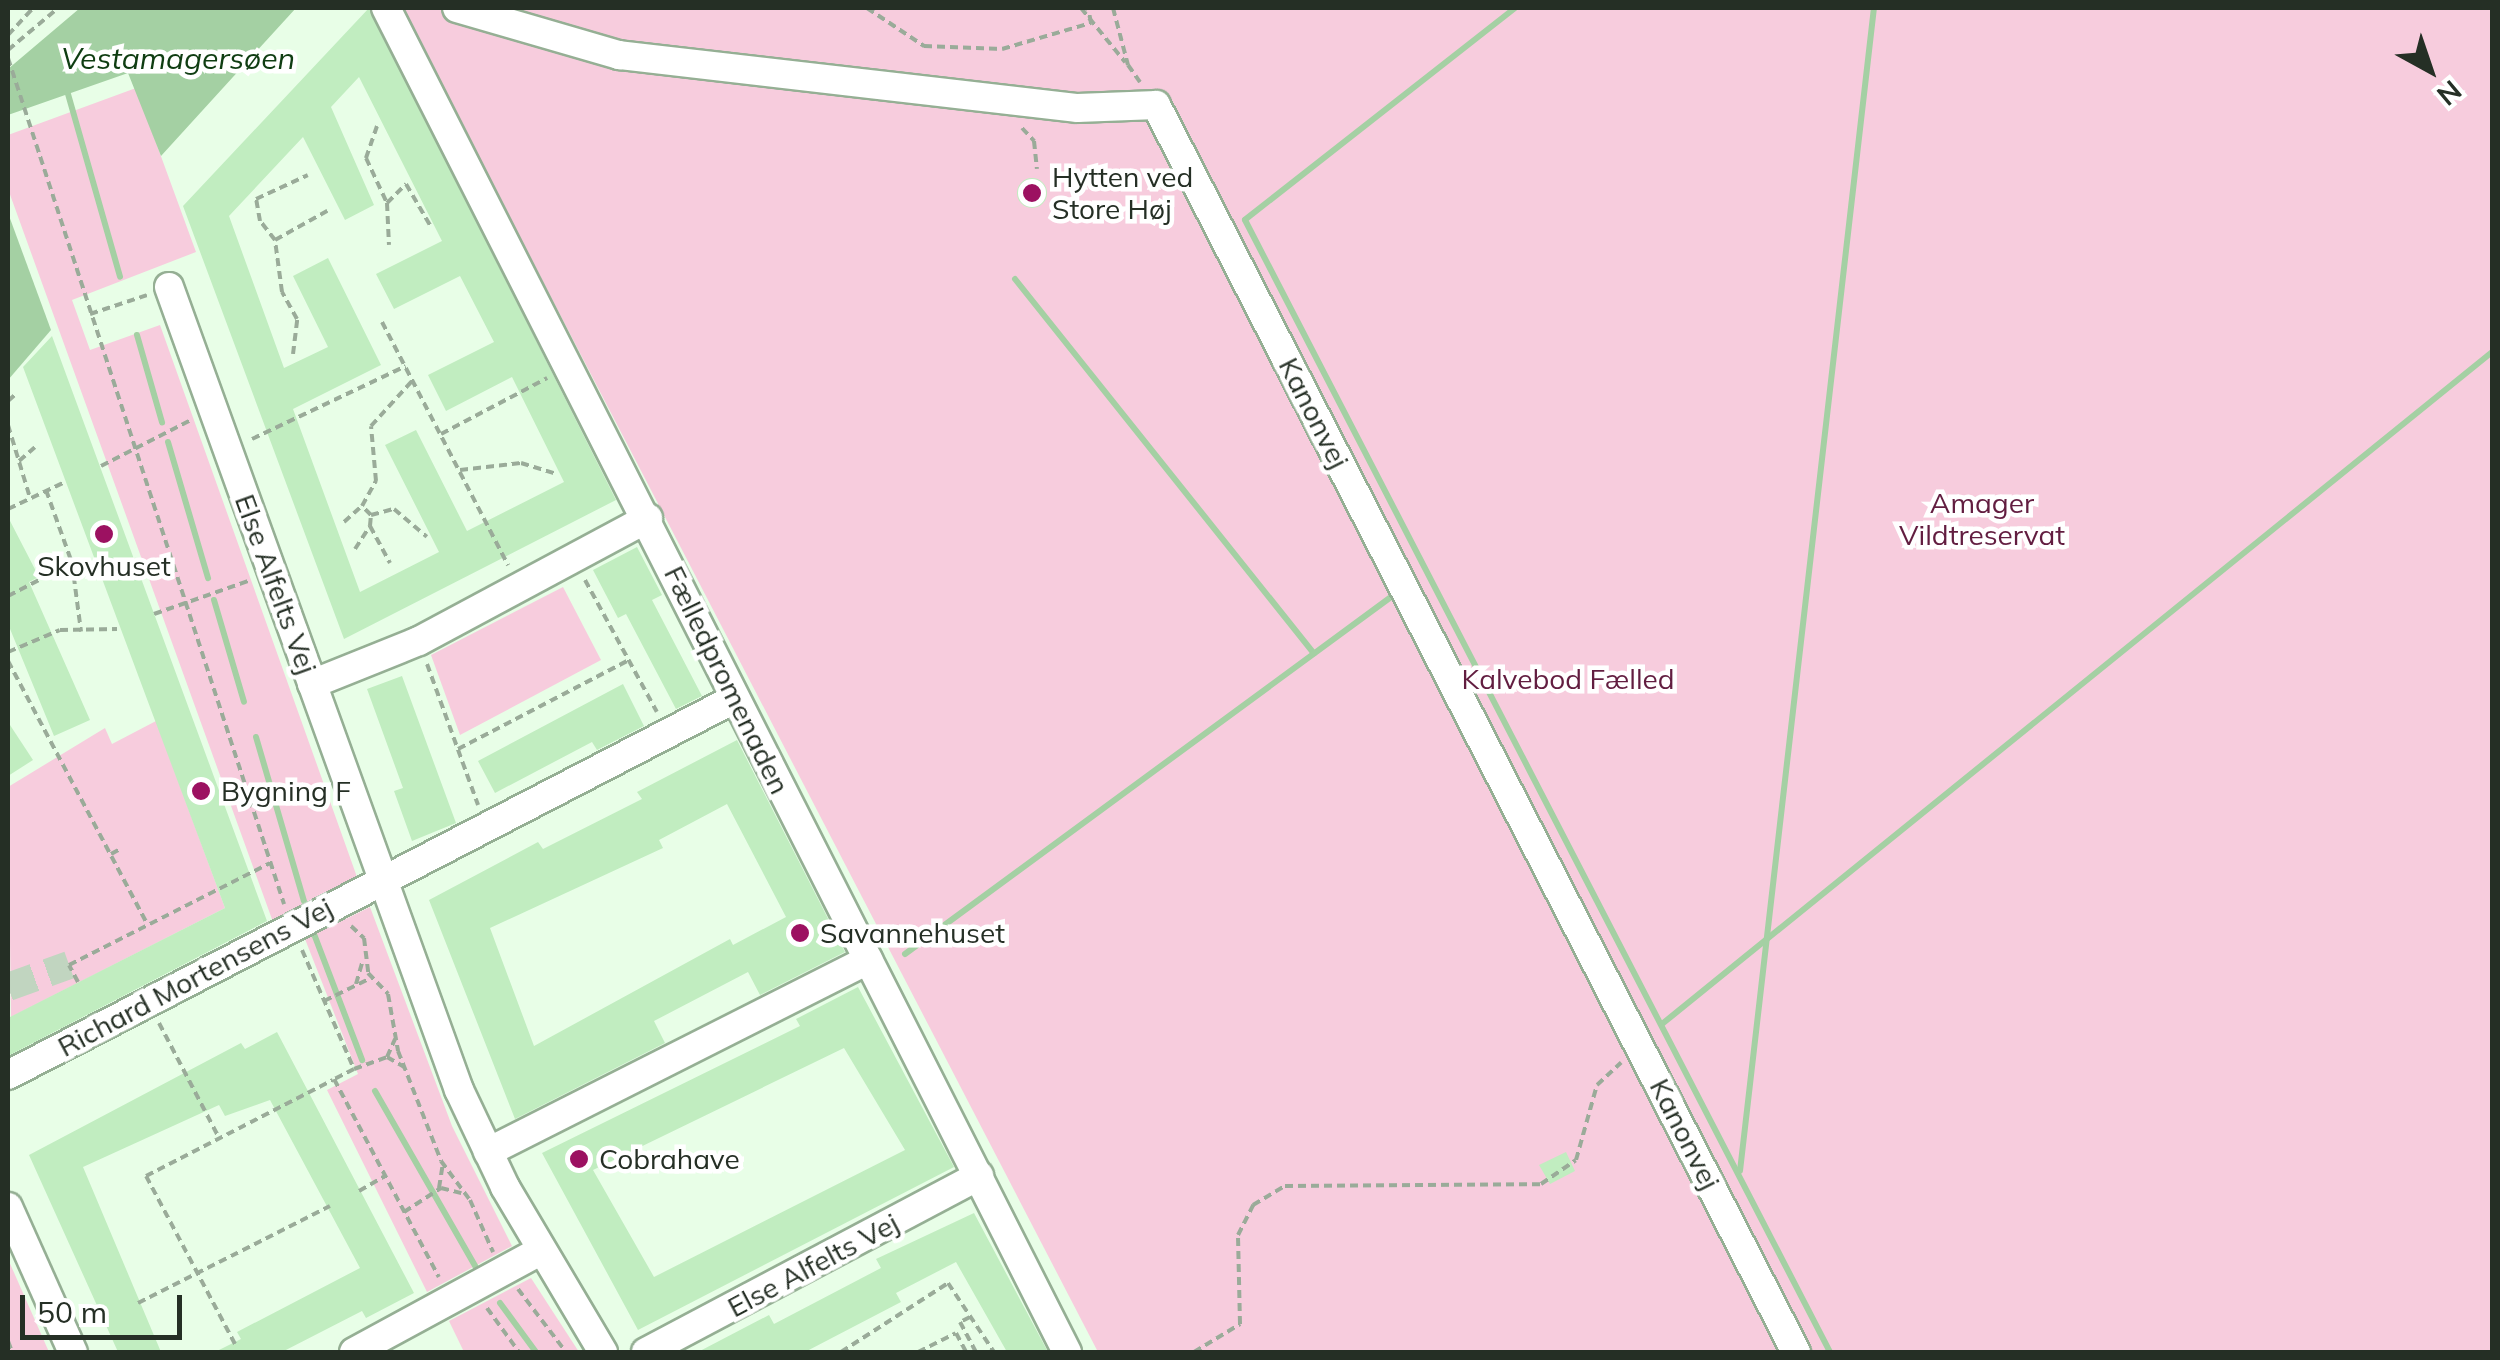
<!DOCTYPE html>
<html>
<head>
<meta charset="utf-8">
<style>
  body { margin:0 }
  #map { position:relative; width:2500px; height:1360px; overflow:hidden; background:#e8fee7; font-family:Mulish,sans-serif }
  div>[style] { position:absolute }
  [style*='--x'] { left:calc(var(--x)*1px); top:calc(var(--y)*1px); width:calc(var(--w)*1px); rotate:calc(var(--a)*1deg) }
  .green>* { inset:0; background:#f7ccdd }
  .water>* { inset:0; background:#a4d0a3 }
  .stream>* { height:6px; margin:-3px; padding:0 3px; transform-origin:3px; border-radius:3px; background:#a4d0a3 }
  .building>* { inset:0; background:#c1edc0 }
  .round { border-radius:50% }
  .minor-tunnel>* { height:28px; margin-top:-14px; transform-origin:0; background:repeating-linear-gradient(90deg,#c1d5c0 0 28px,transparent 0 42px) }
  .path>* { height:4px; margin-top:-2px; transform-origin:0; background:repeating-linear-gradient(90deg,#9aab99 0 8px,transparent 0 13px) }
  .roads { filter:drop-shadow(2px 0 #95af94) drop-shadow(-2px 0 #95af94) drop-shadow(0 2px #95af94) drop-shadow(0 -2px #95af94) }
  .minor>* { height:28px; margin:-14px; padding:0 14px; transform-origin:14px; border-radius:14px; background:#fff }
  .dots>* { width:28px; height:28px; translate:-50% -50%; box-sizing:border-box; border:5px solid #fff; border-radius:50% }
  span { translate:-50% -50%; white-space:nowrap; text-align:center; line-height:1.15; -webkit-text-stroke:9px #fff; paint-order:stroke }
  .poi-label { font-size:28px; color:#252f25 }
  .left { translate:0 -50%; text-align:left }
  .street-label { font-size:28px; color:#252f25 }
  .park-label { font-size:28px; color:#621d40 }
  .water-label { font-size:30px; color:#0f3d12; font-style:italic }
  .frame { position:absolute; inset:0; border:10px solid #252f25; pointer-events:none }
  .north { position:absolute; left:2380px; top:20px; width:100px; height:100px; -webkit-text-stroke:8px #fff; paint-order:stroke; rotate:140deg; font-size:28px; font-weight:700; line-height:40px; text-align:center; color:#252f25 }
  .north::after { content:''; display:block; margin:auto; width:35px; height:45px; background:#252f25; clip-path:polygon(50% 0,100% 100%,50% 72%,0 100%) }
  .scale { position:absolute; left:20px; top:1295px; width:162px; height:45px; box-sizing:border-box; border:5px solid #252f25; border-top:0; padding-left:12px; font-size:30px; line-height:35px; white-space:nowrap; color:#252f25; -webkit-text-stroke:8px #fff; paint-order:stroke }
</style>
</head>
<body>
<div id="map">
  <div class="green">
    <i style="clip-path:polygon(401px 8px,2492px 8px,2492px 1352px,1098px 1352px)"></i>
    <i style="clip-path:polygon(136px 88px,196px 252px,72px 300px,90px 350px,160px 325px,357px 877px,273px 922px,8px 189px,8px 135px)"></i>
    <i style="clip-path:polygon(563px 587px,601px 660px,460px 735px,431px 655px)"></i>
    <i style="clip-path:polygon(156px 721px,225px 908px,11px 1017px,8px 787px,105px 728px,112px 744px)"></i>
    <i style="clip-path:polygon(370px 907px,452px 1126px,512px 1246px,427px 1292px,327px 1090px,358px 1074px,305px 939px)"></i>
    <i style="clip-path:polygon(8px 1259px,49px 1352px,8px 1352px)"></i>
    <i style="clip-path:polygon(531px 1278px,579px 1352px,464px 1352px,449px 1321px)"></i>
  </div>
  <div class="water">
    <i style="clip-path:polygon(80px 8px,296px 8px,161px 156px,128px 73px,8px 115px,8px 69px)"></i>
    <i style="clip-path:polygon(8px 213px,51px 330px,8px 380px)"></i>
  </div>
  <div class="stream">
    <i style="--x:1515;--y:8;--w:343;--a:141.9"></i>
    <i style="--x:1245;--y:220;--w:1274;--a:62.67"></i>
    <i style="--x:68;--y:94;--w:190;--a:74.1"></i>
    <i style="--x:1015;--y:279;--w:479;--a:51.4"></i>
    <i style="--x:137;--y:335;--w:91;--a:74"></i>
    <i style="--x:168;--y:442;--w:142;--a:73.6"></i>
    <i style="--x:214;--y:600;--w:106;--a:73.6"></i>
    <i style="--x:256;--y:737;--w:171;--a:73.7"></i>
    <i style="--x:314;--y:934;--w:135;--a:69.1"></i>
    <i style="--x:905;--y:954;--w:603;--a:-36.3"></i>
    <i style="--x:1662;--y:1024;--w:1068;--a:-38.99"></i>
    <i style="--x:375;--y:1091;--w:203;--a:60.2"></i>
    <i style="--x:1740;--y:1171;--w:1171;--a:-83.43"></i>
    <i style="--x:500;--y:1303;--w:61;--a:53.7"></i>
  </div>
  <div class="building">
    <i style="clip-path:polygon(evenodd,369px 8px,616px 500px,344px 639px,183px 206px,369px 8px,359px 77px,442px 241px,376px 274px,394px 309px,460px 276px,494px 342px,428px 375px,446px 411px,512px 377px,564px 482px,467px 531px,416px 430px,385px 445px,439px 552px,360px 592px,293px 409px,381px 365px,328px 258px,293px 276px,328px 347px,284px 368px,229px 216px,303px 137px,345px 220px,374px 205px,331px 107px,359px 77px)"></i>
    <i class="round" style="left:1017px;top:178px;width:30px;height:30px"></i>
    <i style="clip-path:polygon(52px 336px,267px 921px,8px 1056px,8px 1018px,225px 908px,23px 367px)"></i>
    <i style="clip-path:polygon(8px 517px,39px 577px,29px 582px,90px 720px,54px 736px,8px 624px)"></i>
    <i style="clip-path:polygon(637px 547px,662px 595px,652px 600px,702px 696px,676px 709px,626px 614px,618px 618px,593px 570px)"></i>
    <i style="clip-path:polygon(402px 676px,456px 823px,412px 841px,394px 791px,403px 788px,367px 689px)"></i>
    <i style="clip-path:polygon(623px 684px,644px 726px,597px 750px,592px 742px,495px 793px,478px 761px)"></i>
    <i style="clip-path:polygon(8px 722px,33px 760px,8px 776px)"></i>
    <i style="clip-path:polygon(evenodd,737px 740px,845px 952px,760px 995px,748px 972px,654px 1021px,665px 1043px,515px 1119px,429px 900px,538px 842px,543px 849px,642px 799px,637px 792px,737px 740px,727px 804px,786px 917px,733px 945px,730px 939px,534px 1046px,490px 928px,663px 848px,659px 840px,727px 804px)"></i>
    <i style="clip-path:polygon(evenodd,858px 987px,954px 1167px,638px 1330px,542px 1153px,800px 1026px,796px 1019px,858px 987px,844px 1048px,905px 1150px,654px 1277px,593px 1170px,844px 1048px)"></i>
    <i style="clip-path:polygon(277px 1032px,414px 1293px,366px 1318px,362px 1311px,282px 1352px,215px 1352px,241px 1339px,237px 1332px,360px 1268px,270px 1100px,225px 1116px,219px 1105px,83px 1167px,161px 1352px,118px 1352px,29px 1155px,241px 1043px,245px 1049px)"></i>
    <i style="clip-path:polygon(1566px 1152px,1575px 1171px,1550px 1184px,1539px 1165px)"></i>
    <i style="clip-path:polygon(974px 1213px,1048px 1352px,1007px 1352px,956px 1262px,896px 1293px,901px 1302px,805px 1352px,698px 1352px,769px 1315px,774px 1324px,881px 1268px,876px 1259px)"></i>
  </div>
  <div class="minor-tunnel">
    <i style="--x:8;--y:987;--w:65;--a:-19.8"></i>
  </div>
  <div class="path">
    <i style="--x:867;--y:8;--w:69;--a:33.7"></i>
    <i style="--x:924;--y:46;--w:78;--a:2.2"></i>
    <i style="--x:1002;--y:49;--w:93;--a:-16.3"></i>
    <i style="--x:1091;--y:23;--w:15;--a:-101"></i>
    <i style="--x:1081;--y:8;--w:70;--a:50.8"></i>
    <i style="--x:1113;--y:8;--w:59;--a:75.3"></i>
    <i style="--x:1128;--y:65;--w:21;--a:55"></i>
    <i style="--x:8;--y:35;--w:37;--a:-47"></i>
    <i style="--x:8;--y:50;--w:65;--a:-40"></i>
    <i style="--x:8;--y:58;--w:890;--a:71.93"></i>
    <i style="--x:377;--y:126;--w:34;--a:109"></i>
    <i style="--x:366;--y:158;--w:50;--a:65"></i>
    <i style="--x:387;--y:203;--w:42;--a:87.3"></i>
    <i style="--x:1022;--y:128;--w:18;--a:47"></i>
    <i style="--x:1034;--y:141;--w:28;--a:84"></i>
    <i style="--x:387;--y:203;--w:27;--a:-45"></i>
    <i style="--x:406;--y:184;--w:48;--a:59.7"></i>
    <i style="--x:275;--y:240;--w:24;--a:-128"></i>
    <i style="--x:260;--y:221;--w:22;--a:-100"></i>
    <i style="--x:256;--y:199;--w:57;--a:-24.8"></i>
    <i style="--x:90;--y:314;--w:60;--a:-18.4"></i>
    <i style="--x:382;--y:322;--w:274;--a:62.6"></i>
    <i style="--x:293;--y:354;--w:35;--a:-83"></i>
    <i style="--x:297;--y:319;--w:31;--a:-119"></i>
    <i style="--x:282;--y:292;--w:52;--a:-97.7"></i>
    <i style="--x:275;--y:240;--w:60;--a:-29.1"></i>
    <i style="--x:8;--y:401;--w:12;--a:-42"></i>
    <i style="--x:8;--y:425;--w:76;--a:73.2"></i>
    <i style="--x:441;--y:434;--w:120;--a:-27.8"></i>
    <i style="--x:252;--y:439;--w:170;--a:-25.4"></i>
    <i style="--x:19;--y:461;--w:21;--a:-41"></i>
    <i style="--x:101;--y:466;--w:101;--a:-27.1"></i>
    <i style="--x:460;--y:470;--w:61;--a:-6.5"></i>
    <i style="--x:521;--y:463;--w:37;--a:17"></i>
    <i style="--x:46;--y:490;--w:77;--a:70.4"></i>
    <i style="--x:72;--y:563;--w:69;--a:82.5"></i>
    <i style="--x:8;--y:509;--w:61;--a:-25.3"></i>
    <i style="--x:371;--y:515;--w:24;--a:-15"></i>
    <i style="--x:394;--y:509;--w:43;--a:40.3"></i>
    <i style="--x:344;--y:522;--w:24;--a:-42"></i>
    <i style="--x:370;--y:526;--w:42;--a:61.6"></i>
    <i style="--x:355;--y:549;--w:27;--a:-57"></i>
    <i style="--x:370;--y:526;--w:11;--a:-85"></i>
    <i style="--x:371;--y:515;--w:13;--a:-135"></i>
    <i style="--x:362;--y:506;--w:29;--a:-61"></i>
    <i style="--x:376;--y:481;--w:55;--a:-95.2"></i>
    <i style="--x:371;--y:426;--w:62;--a:-47.6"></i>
    <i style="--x:585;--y:580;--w:150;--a:61.4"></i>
    <i style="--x:8;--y:596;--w:70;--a:-27.3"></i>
    <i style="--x:154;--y:614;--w:100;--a:-19.3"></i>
    <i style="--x:8;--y:652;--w:56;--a:-22.9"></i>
    <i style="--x:60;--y:630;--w:57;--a:-1"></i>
    <i style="--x:8;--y:661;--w:297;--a:62.1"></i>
    <i style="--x:427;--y:664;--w:150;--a:70.1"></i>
    <i style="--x:458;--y:749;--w:193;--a:-27.5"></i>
    <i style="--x:111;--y:854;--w:10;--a:-29"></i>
    <i style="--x:351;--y:926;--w:18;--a:43"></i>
    <i style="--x:364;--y:938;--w:35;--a:83"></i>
    <i style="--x:368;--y:973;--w:29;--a:46"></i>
    <i style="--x:388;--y:994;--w:58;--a:80"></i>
    <i style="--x:398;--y:1051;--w:118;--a:68.6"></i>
    <i style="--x:441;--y:1161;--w:49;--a:53.4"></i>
    <i style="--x:470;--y:1200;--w:57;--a:66.1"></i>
    <i style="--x:302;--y:950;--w:130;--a:66.4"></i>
    <i style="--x:354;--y:1069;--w:22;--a:153"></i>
    <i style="--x:334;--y:1079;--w:224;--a:62.1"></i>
    <i style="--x:78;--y:982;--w:19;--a:-118"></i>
    <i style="--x:69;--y:965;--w:225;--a:-26.9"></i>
    <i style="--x:356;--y:984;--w:25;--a:-74"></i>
    <i style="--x:324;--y:1001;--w:55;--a:-26.1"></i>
    <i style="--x:159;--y:1023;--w:130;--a:62.4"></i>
    <i style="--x:387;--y:1057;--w:20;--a:-66"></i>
    <i style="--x:354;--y:1069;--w:35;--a:-20"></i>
    <i style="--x:387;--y:1057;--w:20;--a:30"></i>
    <i style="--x:439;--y:1188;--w:25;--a:-81"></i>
    <i style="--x:359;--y:1191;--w:30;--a:-30"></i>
    <i style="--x:404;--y:1212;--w:44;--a:-33"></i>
    <i style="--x:441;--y:1188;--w:21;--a:14"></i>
    <i style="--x:518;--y:1289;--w:79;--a:52.7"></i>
    <i style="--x:138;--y:1303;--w:215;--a:-26.8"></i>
    <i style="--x:487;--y:1308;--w:54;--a:54"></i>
    <i style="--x:970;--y:1317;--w:11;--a:153"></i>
    <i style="--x:960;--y:1322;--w:34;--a:62"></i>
    <i style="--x:89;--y:1324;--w:21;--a:-25"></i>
    <i style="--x:8;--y:1341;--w:12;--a:70"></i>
    <i style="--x:235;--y:1344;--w:190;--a:-117.9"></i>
    <i style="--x:146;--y:1176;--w:210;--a:-27.2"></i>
    <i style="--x:841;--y:1352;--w:127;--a:-32.8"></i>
    <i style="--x:948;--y:1283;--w:83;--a:56.3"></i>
    <i style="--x:918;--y:1352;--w:42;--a:-26.6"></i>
    <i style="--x:956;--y:1333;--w:21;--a:62"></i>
    <i style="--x:1194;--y:1352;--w:54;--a:-31.3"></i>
    <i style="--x:1240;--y:1324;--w:89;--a:-91.3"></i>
    <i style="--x:1238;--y:1235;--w:34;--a:-63"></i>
    <i style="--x:1253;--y:1205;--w:37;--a:-31"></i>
    <i style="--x:1285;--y:1186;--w:256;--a:-0.4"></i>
    <i style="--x:1541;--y:1184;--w:42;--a:-34.4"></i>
    <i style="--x:1576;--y:1160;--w:78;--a:-74.4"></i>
    <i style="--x:1597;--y:1085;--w:33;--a:-43"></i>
  </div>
  <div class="roads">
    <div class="minor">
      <i style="--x:386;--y:8;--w:1507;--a:63.13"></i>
      <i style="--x:457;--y:8;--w:169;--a:16.2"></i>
      <i style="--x:619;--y:55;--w:462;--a:6.6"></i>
      <i style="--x:1078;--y:108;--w:78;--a:-2.2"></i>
      <i style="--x:1156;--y:105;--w:1402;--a:62.83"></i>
      <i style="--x:169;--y:287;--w:854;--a:70.14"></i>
      <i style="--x:459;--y:1090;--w:107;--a:64.6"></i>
      <i style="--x:505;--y:1187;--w:192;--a:59.3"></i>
      <i style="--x:312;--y:684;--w:115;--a:-21.9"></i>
      <i style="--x:419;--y:641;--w:260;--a:-28.2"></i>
      <i style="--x:8;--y:1075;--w:818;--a:-27.38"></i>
      <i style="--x:488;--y:1152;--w:426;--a:-26.8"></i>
      <i style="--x:8;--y:1207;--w:159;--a:65.9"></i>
      <i style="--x:354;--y:1352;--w:212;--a:-28.5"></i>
      <i style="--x:646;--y:1352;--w:377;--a:-27.9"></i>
    </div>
  </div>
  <div class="dots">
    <i style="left:1032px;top:193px;background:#9c1161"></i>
    <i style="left:104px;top:534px;background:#9c1161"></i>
    <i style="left:201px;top:791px;background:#9c1161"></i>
    <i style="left:800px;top:933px;background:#9c1161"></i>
    <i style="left:579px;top:1159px;background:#9c1161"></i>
  </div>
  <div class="poi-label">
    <span class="left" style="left:1052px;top:193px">Hytten ved<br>Store Høj</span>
    <span style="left:104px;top:566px">Skovhuset</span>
    <span class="left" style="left:221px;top:791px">Bygning F</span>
    <span class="left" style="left:820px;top:933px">Savannehuset</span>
    <span class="left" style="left:599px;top:1159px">Cobrahave</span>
  </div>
  <div class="street-label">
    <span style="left:1314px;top:413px;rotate:63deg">Kanonvej</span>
    <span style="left:276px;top:584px;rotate:70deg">Else Alfelts Vej</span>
    <span style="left:727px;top:680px;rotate:64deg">Fælledpromenaden</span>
    <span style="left:195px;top:977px;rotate:-28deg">Richard Mortensens Vej</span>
    <span style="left:1685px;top:1134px;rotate:63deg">Kanonvej</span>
    <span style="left:813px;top:1265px;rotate:-28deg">Else Alfelts Vej</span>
  </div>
  <div class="park-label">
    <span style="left:1982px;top:519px">Amager<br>Vildtreservat</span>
    <span style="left:1568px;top:679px">Kalvebod Fælled</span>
  </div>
  <div class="water-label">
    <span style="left:178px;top:58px">Vestamagersøen</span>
  </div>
  <div class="frame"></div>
  <div class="north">N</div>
  <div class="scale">50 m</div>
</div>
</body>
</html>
